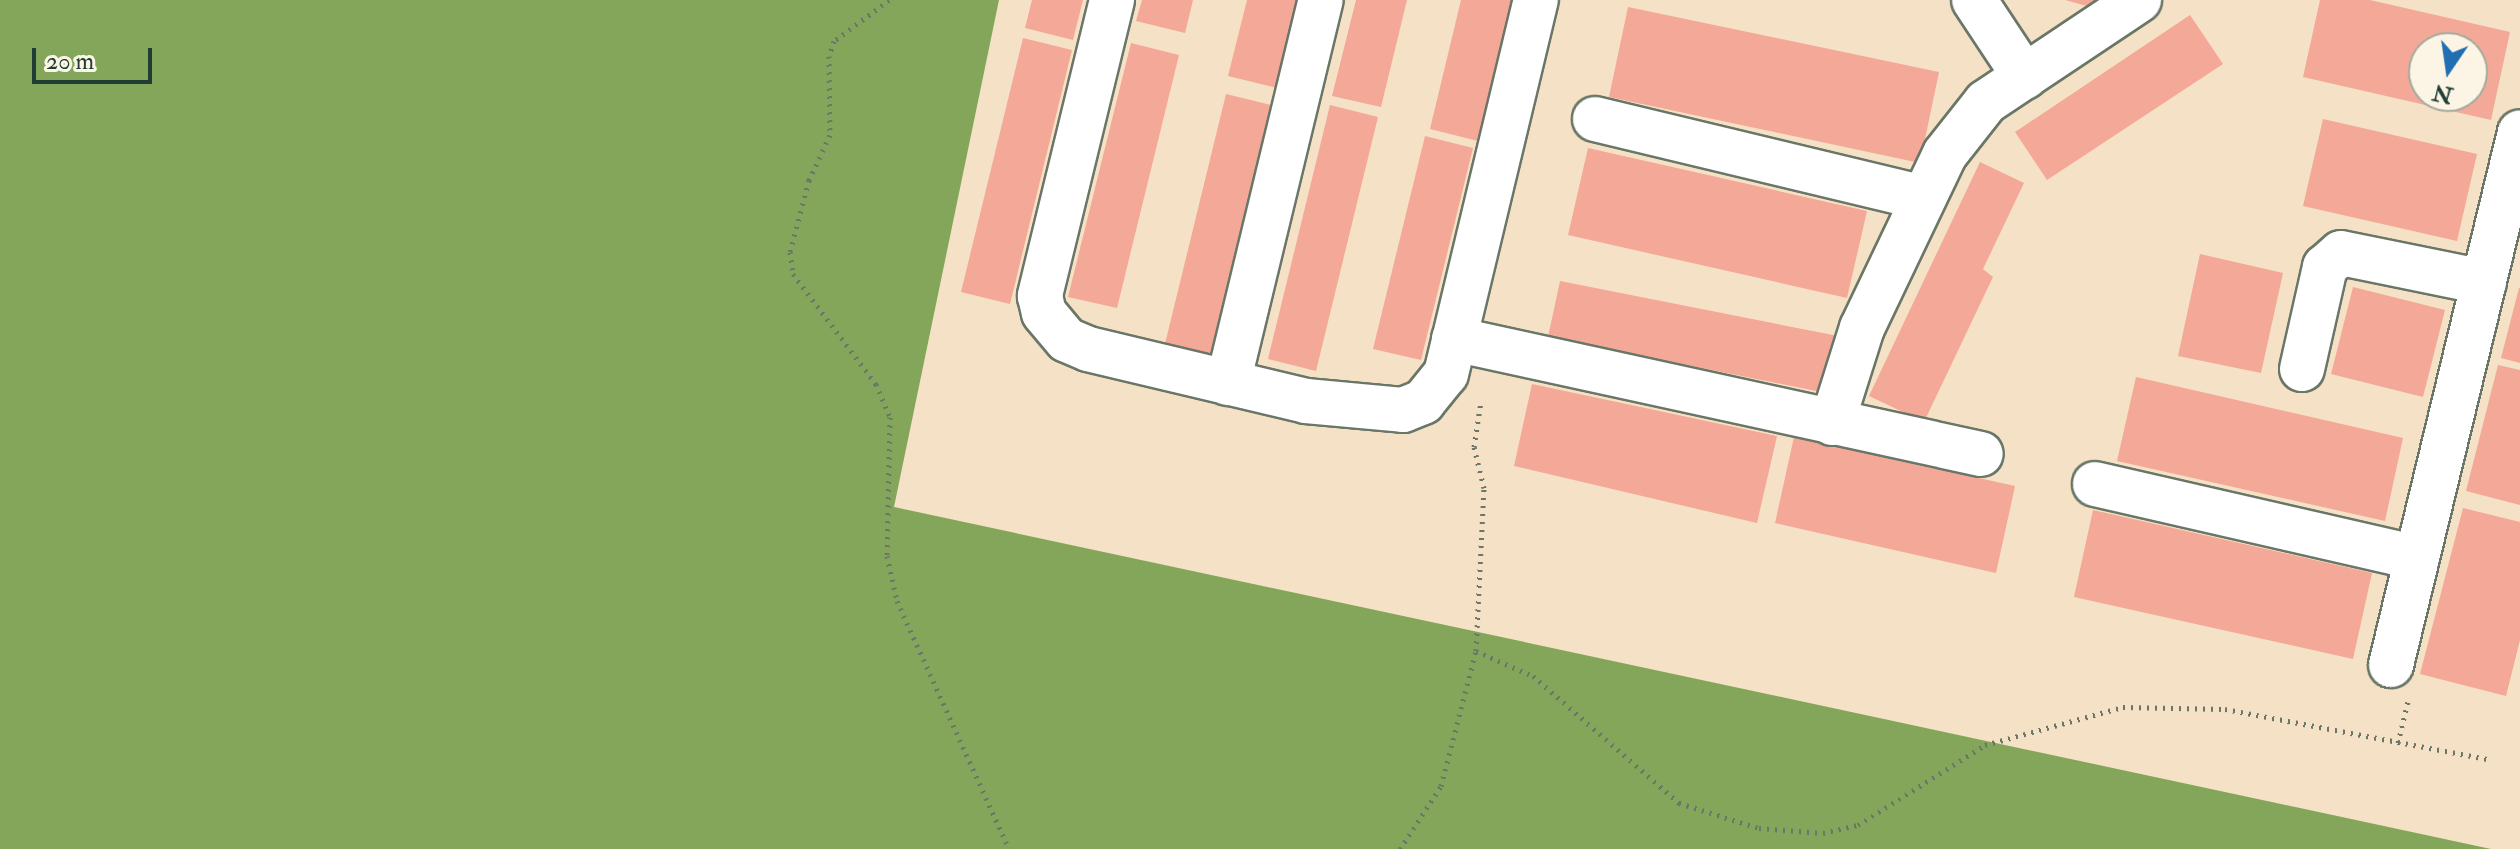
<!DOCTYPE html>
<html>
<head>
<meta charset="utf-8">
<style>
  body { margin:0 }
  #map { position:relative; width:2520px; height:849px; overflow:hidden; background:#f5e1c5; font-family:"IM FELL Double Pica",serif }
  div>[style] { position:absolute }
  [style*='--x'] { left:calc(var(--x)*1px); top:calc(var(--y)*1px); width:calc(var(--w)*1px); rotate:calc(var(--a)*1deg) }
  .forest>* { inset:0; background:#84a65a }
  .building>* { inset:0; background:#f4a898 }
  .path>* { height:5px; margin-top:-2.5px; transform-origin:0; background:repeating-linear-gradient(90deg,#6a7667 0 2px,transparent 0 8px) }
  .roads { filter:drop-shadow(2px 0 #6a7667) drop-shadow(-2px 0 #6a7667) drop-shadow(0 2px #6a7667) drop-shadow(0 -2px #6a7667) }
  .minor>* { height:44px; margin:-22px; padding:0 22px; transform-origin:22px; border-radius:22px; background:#fff }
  span { translate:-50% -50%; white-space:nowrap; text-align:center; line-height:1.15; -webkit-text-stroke:6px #fcf5e5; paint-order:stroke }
  .north { position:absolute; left:2408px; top:32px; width:80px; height:80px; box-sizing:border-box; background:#fcf5e5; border:2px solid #a4ab9e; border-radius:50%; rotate:193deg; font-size:22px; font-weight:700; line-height:32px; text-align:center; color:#1f3d34 }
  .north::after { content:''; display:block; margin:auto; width:28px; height:36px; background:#1f6fb2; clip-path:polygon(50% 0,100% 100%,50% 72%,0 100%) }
  .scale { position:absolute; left:32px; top:48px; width:120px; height:36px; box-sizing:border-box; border:4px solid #1f3d34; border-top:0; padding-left:10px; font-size:24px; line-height:28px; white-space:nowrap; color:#1f3d34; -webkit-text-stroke:6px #fcf5e5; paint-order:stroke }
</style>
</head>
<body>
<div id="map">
  <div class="forest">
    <i style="clip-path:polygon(0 0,999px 0,894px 507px,2491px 849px,0 849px)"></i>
  </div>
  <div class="building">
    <i style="clip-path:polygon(1032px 0,1083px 0,1073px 40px,1025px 28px)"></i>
    <i style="clip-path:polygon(1142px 0,1193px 0,1185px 33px,1136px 21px)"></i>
    <i style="clip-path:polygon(1247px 0,1298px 0,1277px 88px,1228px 76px)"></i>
    <i style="clip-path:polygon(1356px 0,1407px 0,1381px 107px,1332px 96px)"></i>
    <i style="clip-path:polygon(1461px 0,1513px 0,1478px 141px,1430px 129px)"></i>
    <i style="clip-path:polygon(2065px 0,2104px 0,2101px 10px)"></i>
    <i style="clip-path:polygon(evenodd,2320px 0,2370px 0,2510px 32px,2491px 120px,2303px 77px,2320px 0,2424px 48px,2472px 48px,2472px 96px,2424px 96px,2424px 48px)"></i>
    <i style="clip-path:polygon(1628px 7px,1939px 72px,1920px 163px,1609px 97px)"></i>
    <i style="clip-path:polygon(2190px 15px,2223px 64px,2047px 180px,2015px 132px)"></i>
    <i style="clip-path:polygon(1023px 38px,1072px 50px,1010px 304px,961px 292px)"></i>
    <i style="clip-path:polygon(1131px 43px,1179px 55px,1117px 308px,1068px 297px)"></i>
    <i style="clip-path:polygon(1226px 94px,1275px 106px,1213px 360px,1164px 348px)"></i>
    <i style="clip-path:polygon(1330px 105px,1378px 117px,1316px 371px,1268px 359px)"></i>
    <i style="clip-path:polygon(2323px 119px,2477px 154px,2457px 241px,2303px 206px)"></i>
    <i style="clip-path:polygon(1425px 136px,1473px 148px,1421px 360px,1373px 349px)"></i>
    <i style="clip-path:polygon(1588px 148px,1867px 211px,1847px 298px,1568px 235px)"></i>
    <i style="clip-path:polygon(1980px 162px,2024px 183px,1983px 269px,1993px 277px,1924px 422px,1869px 396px)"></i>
    <i style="clip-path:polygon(2200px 254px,2283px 273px,2261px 373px,2178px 356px)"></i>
    <i style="clip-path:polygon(1560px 281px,1838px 336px,1826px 393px,1548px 337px)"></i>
    <i style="clip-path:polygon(2353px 287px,2445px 310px,2423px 397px,2331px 374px)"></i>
    <i style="clip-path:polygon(2519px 288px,2520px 288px,2520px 363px,2501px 358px)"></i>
    <i style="clip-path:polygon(2498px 365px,2520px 370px,2520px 505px,2466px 491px)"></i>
    <i style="clip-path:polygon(2136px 377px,2403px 438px,2385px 521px,2117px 461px)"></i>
    <i style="clip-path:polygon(1532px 384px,1777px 436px,1757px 523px,1514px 466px)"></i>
    <i style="clip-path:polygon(1794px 437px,2015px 486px,1996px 573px,1775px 523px)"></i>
    <i style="clip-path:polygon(2463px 508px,2520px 522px,2520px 640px,2506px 696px,2420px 674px)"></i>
    <i style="clip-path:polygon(2093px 510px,2372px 573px,2353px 659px,2074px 597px)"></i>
  </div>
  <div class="path">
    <i style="--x:889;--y:0;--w:69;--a:143.3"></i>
    <i style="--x:834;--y:41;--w:16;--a:108"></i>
    <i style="--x:829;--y:56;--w:79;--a:89.3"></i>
    <i style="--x:830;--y:135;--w:50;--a:115"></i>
    <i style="--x:809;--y:180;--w:74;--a:104.8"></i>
    <i style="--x:790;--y:252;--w:22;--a:82"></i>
    <i style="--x:793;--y:274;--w:138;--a:53"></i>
    <i style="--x:876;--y:384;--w:36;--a:67"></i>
    <i style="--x:890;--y:417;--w:139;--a:91.2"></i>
    <i style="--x:887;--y:556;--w:46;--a:77.5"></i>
    <i style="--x:897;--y:601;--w:272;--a:65.7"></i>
    <i style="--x:1476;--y:651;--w:62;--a:23.7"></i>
    <i style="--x:1533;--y:676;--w:194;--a:41"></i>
    <i style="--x:1679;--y:803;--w:84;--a:17.4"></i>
    <i style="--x:1759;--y:828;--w:64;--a:4.5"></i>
    <i style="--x:1823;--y:833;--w:36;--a:-13"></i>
    <i style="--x:1858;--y:825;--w:150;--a:-32.2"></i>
    <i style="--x:1985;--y:745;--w:143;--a:-15.4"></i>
    <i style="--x:2123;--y:707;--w:102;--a:1.1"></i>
    <i style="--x:2225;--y:709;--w:267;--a:10.8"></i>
    <i style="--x:2398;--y:743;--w:43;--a:-76.6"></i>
    <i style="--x:1400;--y:849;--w:75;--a:-56.9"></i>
    <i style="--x:1441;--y:786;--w:139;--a:-75.5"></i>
    <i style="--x:1476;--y:651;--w:163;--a:-87.2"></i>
    <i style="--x:1484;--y:488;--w:42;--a:-103.7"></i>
    <i style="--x:1474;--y:447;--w:47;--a:-81.3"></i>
  </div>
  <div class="roads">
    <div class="minor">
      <i style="--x:1112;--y:0;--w:305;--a:103.7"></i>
      <i style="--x:1040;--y:296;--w:17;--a:77"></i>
      <i style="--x:1044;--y:313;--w:35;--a:50"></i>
      <i style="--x:1067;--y:340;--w:23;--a:23"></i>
      <i style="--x:1088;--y:349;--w:224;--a:13.4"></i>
      <i style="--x:1306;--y:401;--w:97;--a:5.3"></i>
      <i style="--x:1403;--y:410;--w:22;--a:-22"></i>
      <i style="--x:1423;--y:402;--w:36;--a:-51"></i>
      <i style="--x:1446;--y:374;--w:385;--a:-76.5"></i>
      <i style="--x:1974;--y:0;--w:92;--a:56.5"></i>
      <i style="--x:1595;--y:119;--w:333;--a:13.5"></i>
      <i style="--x:1454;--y:339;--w:539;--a:12.31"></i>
      <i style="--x:2302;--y:369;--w:105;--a:-77.3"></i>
      <i style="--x:2325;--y:267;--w:21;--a:-41"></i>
      <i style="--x:2341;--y:253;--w:146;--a:11.5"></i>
      <i style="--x:1228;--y:383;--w:394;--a:-76.4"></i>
      <i style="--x:1832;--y:423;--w:100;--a:-72.5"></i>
      <i style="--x:1862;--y:328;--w:193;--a:-64.5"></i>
      <i style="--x:1945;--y:154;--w:66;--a:-51.7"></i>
      <i style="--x:1986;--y:102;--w:184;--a:-33.7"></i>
      <i style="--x:2095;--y:484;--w:330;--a:12.9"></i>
      <i style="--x:2391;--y:665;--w:548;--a:-76.39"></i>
    </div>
  </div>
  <div class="north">N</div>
  <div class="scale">20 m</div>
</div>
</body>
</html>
